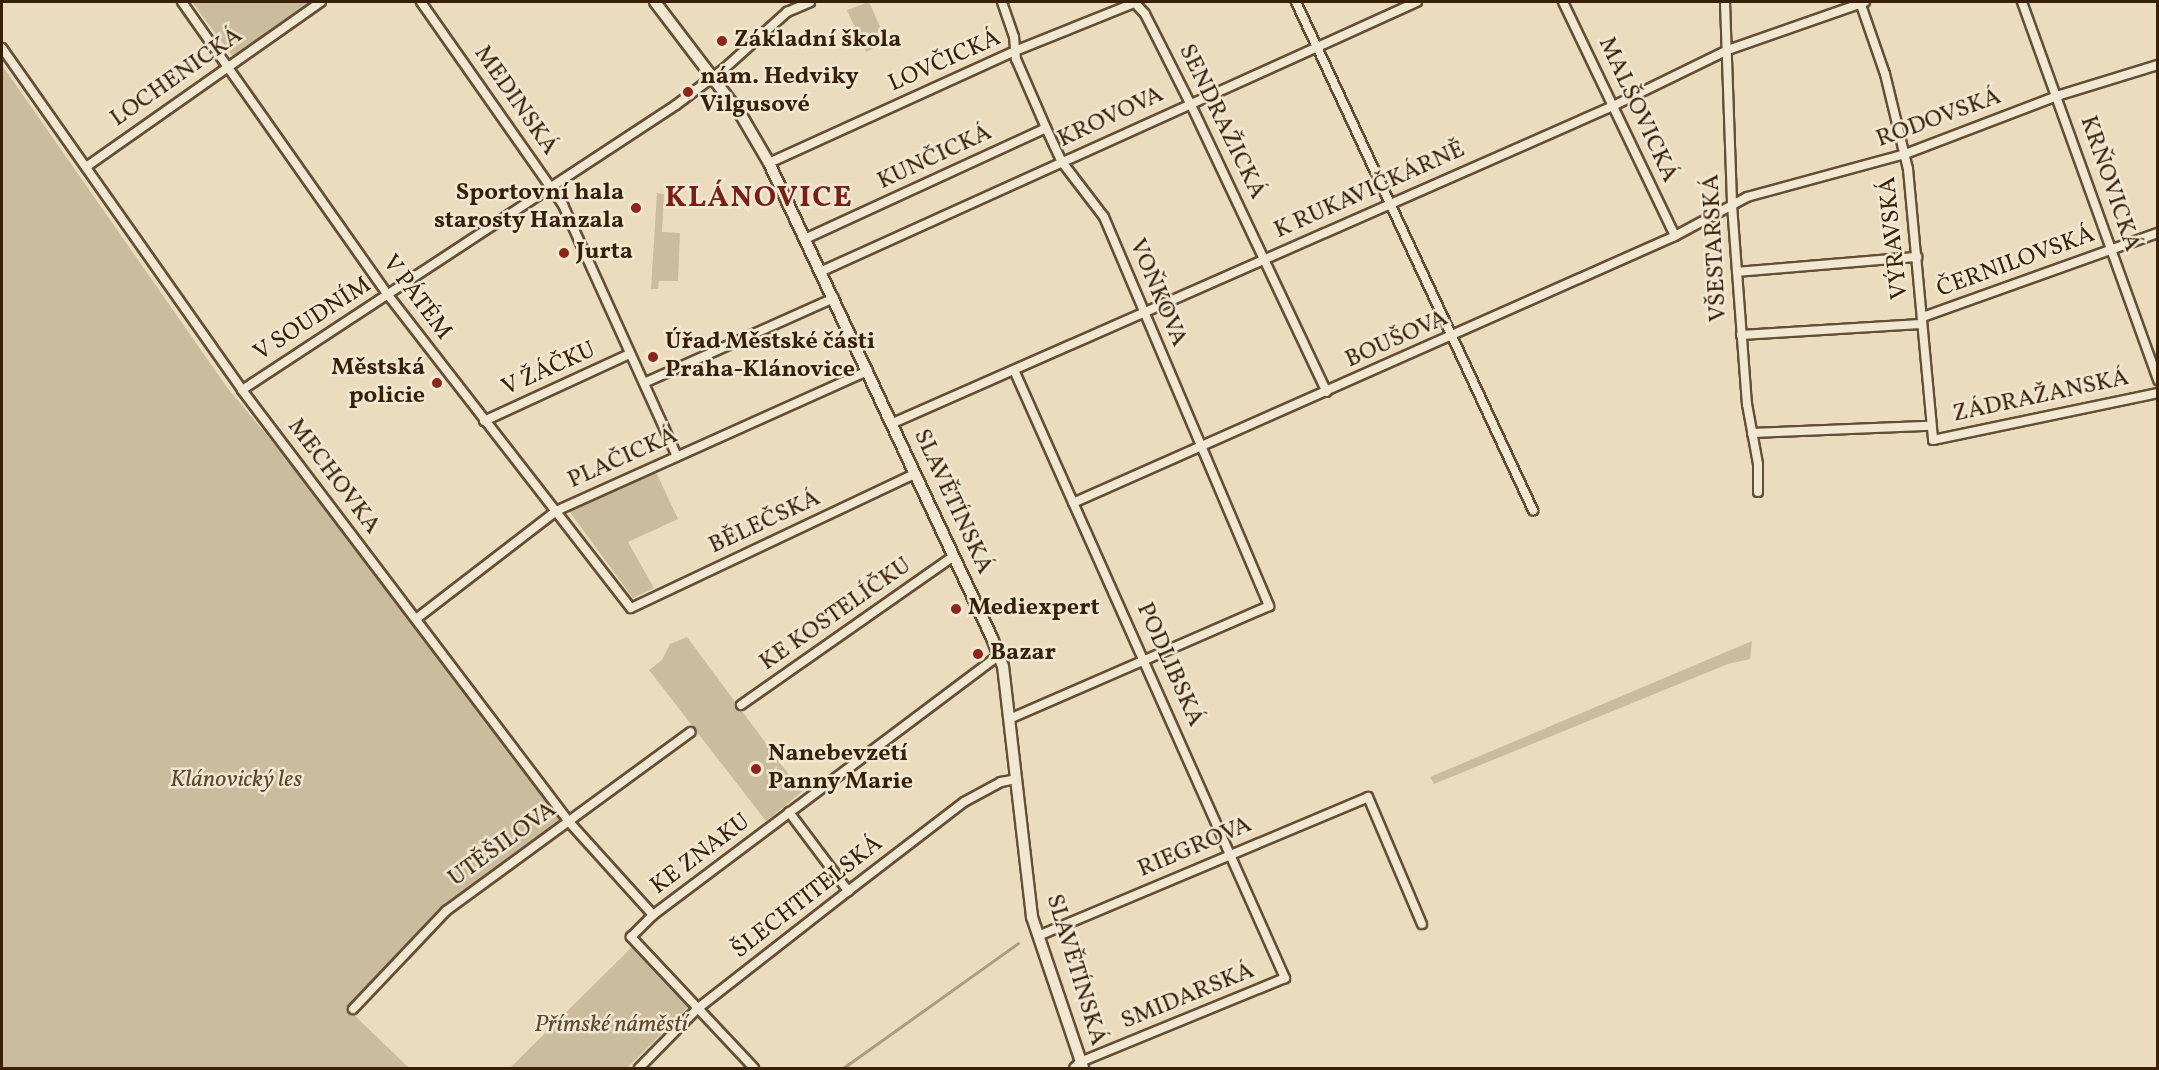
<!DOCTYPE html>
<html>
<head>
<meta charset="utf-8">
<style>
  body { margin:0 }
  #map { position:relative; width:2159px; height:1070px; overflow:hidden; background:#eadcbd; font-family:Vollkorn,serif }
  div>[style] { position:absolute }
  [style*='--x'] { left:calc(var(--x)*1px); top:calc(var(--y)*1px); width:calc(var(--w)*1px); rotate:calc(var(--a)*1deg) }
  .green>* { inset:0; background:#ccbc9e }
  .stream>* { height:3px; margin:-1.5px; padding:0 1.5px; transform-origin:1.5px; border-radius:1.5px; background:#ad9c7f }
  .roads { filter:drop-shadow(2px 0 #644f34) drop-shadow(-2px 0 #644f34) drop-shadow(0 2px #644f34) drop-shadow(0 -2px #644f34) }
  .street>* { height:8px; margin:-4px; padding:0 4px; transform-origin:4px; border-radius:4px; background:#f1e8d4 }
  .secondary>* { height:10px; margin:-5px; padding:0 5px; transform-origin:5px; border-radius:5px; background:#f1e8d4 }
  .dots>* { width:16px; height:16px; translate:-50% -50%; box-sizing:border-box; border:3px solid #f1e8d4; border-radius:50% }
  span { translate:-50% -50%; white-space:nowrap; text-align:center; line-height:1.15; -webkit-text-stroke:5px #f1e8d4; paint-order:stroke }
  .poi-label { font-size:24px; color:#382007; font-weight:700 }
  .left { translate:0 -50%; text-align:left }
  .right { translate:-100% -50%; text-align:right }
  .street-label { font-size:24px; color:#382007 }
  .park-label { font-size:24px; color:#5d472d; font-style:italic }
  .district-label { font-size:30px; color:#7a1f14; font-weight:700; letter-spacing:1.5px }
  .frame { position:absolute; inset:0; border:3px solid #382007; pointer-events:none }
</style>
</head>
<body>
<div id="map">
  <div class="green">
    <i style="clip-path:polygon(192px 2px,311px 2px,233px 57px)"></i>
    <i style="clip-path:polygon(869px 2px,887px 42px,866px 52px,847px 10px)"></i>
    <i style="clip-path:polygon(2px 65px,226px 386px,284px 456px,562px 822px,444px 905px,355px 1001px,350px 1011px,409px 1068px,2px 1068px)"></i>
    <i style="clip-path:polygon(657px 193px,664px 194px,662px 232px,680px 233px,678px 281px,659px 281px,658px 289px,651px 289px)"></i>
    <i style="clip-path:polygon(656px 472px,678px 519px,628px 542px,654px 588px,633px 598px,569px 511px)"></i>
    <i style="clip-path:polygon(687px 637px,802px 792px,766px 821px,649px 670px,662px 660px,670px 644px)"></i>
    <i style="clip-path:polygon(1752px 641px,1750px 659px,1728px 664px,1434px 784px,1430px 777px)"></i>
    <i style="clip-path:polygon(632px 947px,688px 1007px,627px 1068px,510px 1068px)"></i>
  </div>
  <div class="stream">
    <i style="--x:843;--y:1068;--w:215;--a:-35.5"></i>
  </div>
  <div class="roads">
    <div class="street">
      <i style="--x:182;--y:2;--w:358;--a:54.9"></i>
      <i style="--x:388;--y:295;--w:396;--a:52.2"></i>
      <i style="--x:631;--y:608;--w:315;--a:-25.3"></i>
      <i style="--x:421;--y:2;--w:248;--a:55"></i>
      <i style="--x:563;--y:205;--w:276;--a:65.6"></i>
      <i style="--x:1002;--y:2;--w:37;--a:71"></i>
      <i style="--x:1014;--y:37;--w:22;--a:85"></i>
      <i style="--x:1016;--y:59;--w:75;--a:66.5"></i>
      <i style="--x:1046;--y:128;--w:38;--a:65"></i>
      <i style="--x:1062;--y:162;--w:69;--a:52.6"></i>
      <i style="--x:1104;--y:217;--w:423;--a:67"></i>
      <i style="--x:1269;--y:606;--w:283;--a:156.5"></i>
      <i style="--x:1134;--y:2;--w:16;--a:47"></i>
      <i style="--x:1145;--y:14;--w:104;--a:63.2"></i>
      <i style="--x:1192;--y:107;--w:315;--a:64.7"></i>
      <i style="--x:1296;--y:2;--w:561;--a:64.99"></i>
      <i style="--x:1563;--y:2;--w:259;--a:64.4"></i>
      <i style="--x:1725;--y:2;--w:203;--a:88"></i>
      <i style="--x:1732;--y:205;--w:200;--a:85.7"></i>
      <i style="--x:1747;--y:404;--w:61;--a:79.6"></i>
      <i style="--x:1758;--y:464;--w:28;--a:90"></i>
      <i style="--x:1860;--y:2;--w:76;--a:70.9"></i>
      <i style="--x:1885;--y:74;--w:98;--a:76.4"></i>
      <i style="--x:1908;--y:169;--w:272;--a:84.7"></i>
      <i style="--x:1933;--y:440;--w:230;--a:-11.8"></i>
      <i style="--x:2022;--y:2;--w:402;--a:70.2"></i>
      <i style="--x:2;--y:48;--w:418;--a:54.9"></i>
      <i style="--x:242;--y:390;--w:543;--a:52.86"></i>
      <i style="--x:570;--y:823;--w:124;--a:47.9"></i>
      <i style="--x:769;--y:163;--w:270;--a:-24.5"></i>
      <i style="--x:1015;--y:51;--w:131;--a:-21.9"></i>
      <i style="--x:86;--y:167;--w:287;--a:-35.1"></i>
      <i style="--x:807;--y:238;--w:263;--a:-24.7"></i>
      <i style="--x:822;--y:271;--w:653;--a:-24.33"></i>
      <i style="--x:1737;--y:272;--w:181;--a:-4.8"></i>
      <i style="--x:1923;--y:317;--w:250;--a:-19.7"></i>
      <i style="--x:1741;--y:335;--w:180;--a:-3.5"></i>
      <i style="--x:1014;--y:370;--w:666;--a:65.98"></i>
      <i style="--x:1285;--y:978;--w:222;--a:157.7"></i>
      <i style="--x:1080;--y:1062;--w:8;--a:135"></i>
      <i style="--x:644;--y:383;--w:208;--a:-24.1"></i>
      <i style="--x:242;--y:390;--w:519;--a:-33.29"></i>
      <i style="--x:676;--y:105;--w:61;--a:-37.1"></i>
      <i style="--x:725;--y:68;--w:84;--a:-42.1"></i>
      <i style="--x:787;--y:12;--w:25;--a:-23"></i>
      <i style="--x:484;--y:421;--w:161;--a:-24.7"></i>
      <i style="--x:893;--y:423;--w:787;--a:-23.76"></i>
      <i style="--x:1613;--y:106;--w:128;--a:-26"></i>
      <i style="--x:1728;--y:50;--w:145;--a:-19.3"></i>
      <i style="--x:1752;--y:433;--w:178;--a:-2.3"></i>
      <i style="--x:1073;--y:503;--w:659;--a:-23.92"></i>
      <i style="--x:1675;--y:236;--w:82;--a:-28.4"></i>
      <i style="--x:1747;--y:197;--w:164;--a:-15.2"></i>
      <i style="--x:1905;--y:154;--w:163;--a:-20.9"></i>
      <i style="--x:2057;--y:96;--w:106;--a:-17.1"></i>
      <i style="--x:416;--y:619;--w:177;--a:-37.6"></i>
      <i style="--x:556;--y:511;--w:342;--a:-24.2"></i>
      <i style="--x:741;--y:705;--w:260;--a:-35"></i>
      <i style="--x:789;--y:812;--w:99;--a:53.2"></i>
      <i style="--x:1038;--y:936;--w:358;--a:-22.8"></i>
      <i style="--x:1368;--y:797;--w:138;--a:67"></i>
      <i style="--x:353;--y:1009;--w:135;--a:-46.5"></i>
      <i style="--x:446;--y:911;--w:303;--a:-36.2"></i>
      <i style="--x:639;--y:1068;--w:83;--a:-45.5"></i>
      <i style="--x:697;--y:1009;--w:192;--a:-38"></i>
      <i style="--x:848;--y:891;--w:146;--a:-37.5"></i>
      <i style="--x:964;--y:802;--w:42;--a:-28.4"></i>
      <i style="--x:1001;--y:782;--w:15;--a:-11"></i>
      <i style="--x:754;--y:1068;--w:180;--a:-133.2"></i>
      <i style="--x:631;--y:937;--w:31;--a:-45"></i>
      <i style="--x:653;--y:915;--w:433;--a:-36.9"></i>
    </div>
    <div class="secondary">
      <i style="--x:655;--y:2;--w:142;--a:52.7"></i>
      <i style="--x:741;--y:115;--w:56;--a:59.7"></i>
      <i style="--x:769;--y:163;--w:525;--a:64.85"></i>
      <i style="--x:992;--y:638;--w:30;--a:69"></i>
      <i style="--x:1003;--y:666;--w:253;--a:83.4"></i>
      <i style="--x:1032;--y:917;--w:159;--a:71.3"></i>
    </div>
  </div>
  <div class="dots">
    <i style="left:722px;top:41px;background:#8f2418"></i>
    <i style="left:688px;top:92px;background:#8f2418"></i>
    <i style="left:636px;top:208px;background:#8f2418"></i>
    <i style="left:564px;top:253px;background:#8f2418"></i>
    <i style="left:653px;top:357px;background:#8f2418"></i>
    <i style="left:437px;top:383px;background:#8f2418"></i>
    <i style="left:956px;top:609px;background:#8f2418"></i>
    <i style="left:978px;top:654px;background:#8f2418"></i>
    <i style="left:756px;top:769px;background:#8f2418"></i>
  </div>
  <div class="poi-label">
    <span class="left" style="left:734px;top:41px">Základní škola</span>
    <span class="left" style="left:700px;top:92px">nám. Hedviky<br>Vilgusové</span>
    <span class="right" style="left:624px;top:208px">Sportovní hala<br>starosty Hanzala</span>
    <span class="left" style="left:576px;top:253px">Jurta</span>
    <span class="left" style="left:665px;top:357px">Úřad Městské části<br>Praha-Klánovice</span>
    <span class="right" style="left:425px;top:383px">Městská<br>policie</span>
    <span class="left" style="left:968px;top:609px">Mediexpert</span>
    <span class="left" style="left:990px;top:654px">Bazar</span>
    <span class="left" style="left:768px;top:769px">Nanebevzetí<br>Panny Marie</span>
  </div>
  <div class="street-label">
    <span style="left:945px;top:62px;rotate:-24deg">LOVČICKÁ</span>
    <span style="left:177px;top:78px;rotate:-35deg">LOCHENICKÁ</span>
    <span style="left:515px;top:101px;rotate:55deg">MEDINSKÁ</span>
    <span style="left:1637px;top:110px;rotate:65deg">MALŠOVICKÁ</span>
    <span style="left:1111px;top:118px;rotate:-25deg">KROVOVA</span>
    <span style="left:1939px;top:119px;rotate:-20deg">RODOVSKÁ</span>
    <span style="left:1221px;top:122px;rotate:64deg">SENDRAŽICKÁ</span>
    <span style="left:935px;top:158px;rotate:-25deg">KUNČICKÁ</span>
    <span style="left:2109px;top:184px;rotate:71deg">KRŇOVICKÁ</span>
    <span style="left:1370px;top:191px;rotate:-24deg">K RUKAVIČKÁRNĚ</span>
    <span style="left:1895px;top:238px;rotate:-96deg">VÝRAVSKÁ</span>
    <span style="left:1716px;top:248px;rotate:-93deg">VŠESTARSKÁ</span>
    <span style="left:2016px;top:263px;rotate:-20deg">ČERNILOVSKÁ</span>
    <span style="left:1157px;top:293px;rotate:67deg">VOŇKOVA</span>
    <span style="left:416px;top:298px;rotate:53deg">V PÁTÉM</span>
    <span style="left:313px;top:320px;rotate:-33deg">V SOUDNÍM</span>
    <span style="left:1397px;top:340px;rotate:-24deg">BOUŠOVA</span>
    <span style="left:549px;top:370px;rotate:-24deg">V ŽÁČKU</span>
    <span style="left:2041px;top:397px;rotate:-12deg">ZÁDRAŽANSKÁ</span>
    <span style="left:623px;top:459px;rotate:-24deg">PLAČICKÁ</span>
    <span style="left:333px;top:477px;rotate:53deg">MECHOVKA</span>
    <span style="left:952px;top:502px;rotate:65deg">SLAVĚTÍNSKÁ</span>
    <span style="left:765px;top:523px;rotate:-25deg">BĚLEČSKÁ</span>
    <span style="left:836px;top:615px;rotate:-35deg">KE KOSTELÍČKU</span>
    <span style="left:1169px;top:665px;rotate:66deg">PODLIBSKÁ</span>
    <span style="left:503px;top:845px;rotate:-36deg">UTĚŠILOVA</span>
    <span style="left:1195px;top:848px;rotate:-23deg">RIEGROVA</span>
    <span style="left:701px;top:855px;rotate:-37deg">KE ZNAKU</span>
    <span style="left:808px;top:898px;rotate:-38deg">ŠLECHTITELSKÁ</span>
    <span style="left:1075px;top:970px;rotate:73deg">SLAVĚTÍNSKÁ</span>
    <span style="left:1188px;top:997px;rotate:-22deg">SMIDARSKÁ</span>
  </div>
  <div class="park-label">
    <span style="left:236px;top:781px">Klánovický les</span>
    <span style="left:611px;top:1026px">Přímské náměstí</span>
  </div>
  <div class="district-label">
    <span style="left:759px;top:198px">KLÁNOVICE</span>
  </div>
  <div class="frame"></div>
</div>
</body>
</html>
